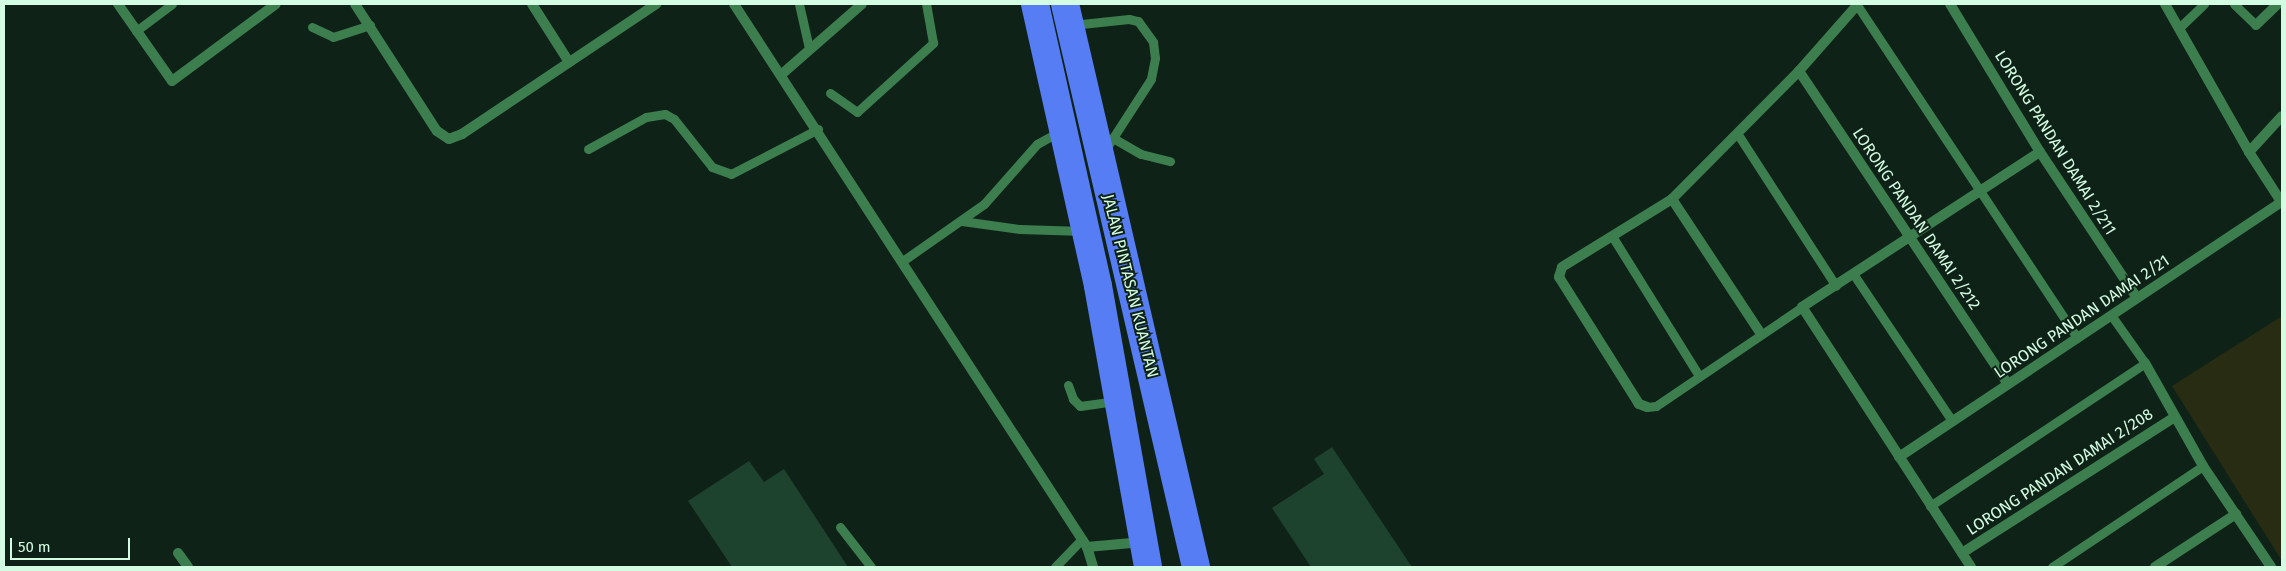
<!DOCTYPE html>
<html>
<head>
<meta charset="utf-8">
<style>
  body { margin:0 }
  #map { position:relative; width:2286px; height:571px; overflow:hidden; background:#0f2217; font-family:"Fira Sans",sans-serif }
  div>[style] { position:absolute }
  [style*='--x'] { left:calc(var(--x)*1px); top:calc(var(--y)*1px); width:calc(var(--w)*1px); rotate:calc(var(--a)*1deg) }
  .green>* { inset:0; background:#272c13 }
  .building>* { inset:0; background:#1d422d }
  .lane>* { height:9px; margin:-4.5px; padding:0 4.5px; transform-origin:4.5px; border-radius:4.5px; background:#3d7e4f }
  .street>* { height:10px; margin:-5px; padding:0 5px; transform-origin:5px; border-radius:5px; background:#3d7e4f }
  .highway>* { height:28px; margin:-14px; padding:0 14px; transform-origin:14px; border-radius:14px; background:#567df4 }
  span { translate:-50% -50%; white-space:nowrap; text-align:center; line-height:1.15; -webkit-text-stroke:4px #0f2217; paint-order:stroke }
  .street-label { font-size:16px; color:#d3fce2 }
  .frame { position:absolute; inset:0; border:5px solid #d3fce2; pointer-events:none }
  .scale { position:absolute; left:10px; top:538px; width:120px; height:22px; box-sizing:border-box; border:2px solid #d3fce2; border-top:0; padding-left:6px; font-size:15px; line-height:18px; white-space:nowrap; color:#d3fce2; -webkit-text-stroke:4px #0f2217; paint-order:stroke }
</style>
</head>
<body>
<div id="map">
  <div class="green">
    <i style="clip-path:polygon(2282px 316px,2282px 561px,2172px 386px)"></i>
  </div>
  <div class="building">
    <i style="clip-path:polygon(1332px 447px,1412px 567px,1311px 567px,1272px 508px,1324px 474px,1314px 459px)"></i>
    <i style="clip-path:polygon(749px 461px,764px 482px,784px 469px,848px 567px,732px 567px,688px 501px)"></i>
  </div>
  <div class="lane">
    <i style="--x:799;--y:4;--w:45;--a:77.2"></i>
    <i style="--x:2234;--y:4;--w:30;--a:44"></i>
    <i style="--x:1857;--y:5;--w:399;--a:56.5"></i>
    <i style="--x:1072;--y:25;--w:57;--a:-6"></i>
    <i style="--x:1129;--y:19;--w:9;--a:13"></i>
    <i style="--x:1138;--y:21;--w:26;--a:54"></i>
    <i style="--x:1153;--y:42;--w:16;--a:83"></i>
    <i style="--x:1155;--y:58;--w:21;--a:101"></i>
    <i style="--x:1151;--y:79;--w:85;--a:122.9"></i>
    <i style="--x:312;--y:27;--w:23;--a:25"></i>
    <i style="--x:333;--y:37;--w:39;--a:-18"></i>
    <i style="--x:2179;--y:28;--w:35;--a:-44"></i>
    <i style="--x:136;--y:31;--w:45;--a:-36.9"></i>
    <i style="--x:830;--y:93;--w:33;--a:35"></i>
    <i style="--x:857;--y:112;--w:103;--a:-42.2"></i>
    <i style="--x:933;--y:43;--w:40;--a:-100"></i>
    <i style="--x:1737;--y:133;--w:182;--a:57.1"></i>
    <i style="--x:1113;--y:138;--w:32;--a:30"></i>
    <i style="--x:1141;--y:154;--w:30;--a:14"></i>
    <i style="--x:588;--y:149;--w:66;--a:-28.9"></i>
    <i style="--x:646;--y:117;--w:19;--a:-9"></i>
    <i style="--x:665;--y:114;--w:10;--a:29"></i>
    <i style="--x:674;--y:119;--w:61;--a:51.6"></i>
    <i style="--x:712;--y:167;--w:20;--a:20"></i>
    <i style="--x:731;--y:174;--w:98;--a:-27.3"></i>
    <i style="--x:962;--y:221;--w:59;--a:7.9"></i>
    <i style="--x:1020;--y:229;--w:63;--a:1.8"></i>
    <i style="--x:1612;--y:236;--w:165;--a:58.1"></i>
    <i style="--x:904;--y:260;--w:98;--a:-35"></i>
    <i style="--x:984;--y:204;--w:80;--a:-48.5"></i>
    <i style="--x:1037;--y:144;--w:26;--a:-29"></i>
    <i style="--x:1854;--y:275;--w:176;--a:56.1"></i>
    <i style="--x:1068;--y:385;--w:15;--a:70"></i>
    <i style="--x:1073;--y:399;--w:10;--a:45"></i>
    <i style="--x:1080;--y:406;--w:37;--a:-8"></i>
    <i style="--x:1647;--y:407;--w:9;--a:-6"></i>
    <i style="--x:1656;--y:406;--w:176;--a:-34.1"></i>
    <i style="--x:1930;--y:506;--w:258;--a:-33.6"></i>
    <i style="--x:2145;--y:363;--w:59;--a:-125.3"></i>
    <i style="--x:840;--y:527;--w:51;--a:52.2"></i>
    <i style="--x:1055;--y:567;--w:39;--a:-46"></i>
    <i style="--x:2052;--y:567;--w:182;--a:-33.8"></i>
  </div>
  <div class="street">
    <i style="--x:118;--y:4;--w:94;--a:55"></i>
    <i style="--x:172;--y:81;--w:129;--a:-36.5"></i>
    <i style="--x:355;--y:4;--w:151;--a:57.2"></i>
    <i style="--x:437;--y:131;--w:14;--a:34"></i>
    <i style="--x:449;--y:139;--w:14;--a:-21"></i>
    <i style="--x:462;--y:134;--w:234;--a:-33.8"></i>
    <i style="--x:532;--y:4;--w:69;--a:57.5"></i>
    <i style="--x:734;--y:4;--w:648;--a:56.97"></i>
    <i style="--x:1087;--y:547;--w:56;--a:-5.1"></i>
    <i style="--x:1950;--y:4;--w:173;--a:58.7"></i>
    <i style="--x:2040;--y:152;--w:175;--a:56.4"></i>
    <i style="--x:2165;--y:4;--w:170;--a:60.4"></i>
    <i style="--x:2249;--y:152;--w:61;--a:57.1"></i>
    <i style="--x:2256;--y:25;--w:30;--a:-44"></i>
    <i style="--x:1799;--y:71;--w:376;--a:56.3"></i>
    <i style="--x:782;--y:74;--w:106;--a:-41.2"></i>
    <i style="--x:2249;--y:152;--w:49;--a:-47.5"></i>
    <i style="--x:1672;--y:199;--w:162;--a:56.6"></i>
    <i style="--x:2145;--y:363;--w:118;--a:60.6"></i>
    <i style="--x:2203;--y:466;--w:122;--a:56"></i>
    <i style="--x:1647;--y:407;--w:9;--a:-159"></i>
    <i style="--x:1639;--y:404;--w:150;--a:-122.2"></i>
    <i style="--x:1559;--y:277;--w:10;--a:-73"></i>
    <i style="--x:1562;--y:267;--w:129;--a:-31.7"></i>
    <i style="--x:1672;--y:199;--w:180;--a:-45.2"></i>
    <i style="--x:1799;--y:71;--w:89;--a:-48.6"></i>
    <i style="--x:1899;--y:457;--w:459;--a:-33.7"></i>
    <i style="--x:1087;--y:547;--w:21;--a:73"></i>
    <i style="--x:178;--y:553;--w:17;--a:54"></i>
    <i style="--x:1962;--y:553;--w:253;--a:-32.6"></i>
    <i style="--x:1971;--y:567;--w:310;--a:-123"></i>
    <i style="--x:1802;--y:307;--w:284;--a:-33.1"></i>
    <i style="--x:2155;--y:567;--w:97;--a:-33.2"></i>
  </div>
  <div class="highway">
    <i style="--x:1035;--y:4;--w:289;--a:77.4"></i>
    <i style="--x:1098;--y:286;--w:285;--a:79.9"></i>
    <i style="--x:1065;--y:4;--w:578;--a:76.9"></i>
  </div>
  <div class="street-label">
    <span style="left:2055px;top:143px;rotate:58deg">LORONG PANDAN DAMAI 2/211</span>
    <span style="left:1916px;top:219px;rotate:56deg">LORONG PANDAN DAMAI 2/212</span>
    <span style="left:1130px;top:286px;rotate:76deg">JALAN PINTASAN KUANTAN</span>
    <span style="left:2082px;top:317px;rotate:-34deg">LORONG PANDAN DAMAI 2/21</span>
    <span style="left:2060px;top:472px;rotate:-33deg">LORONG PANDAN DAMAI 2/208</span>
  </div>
  <div class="frame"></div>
  <div class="scale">50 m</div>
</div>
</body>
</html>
